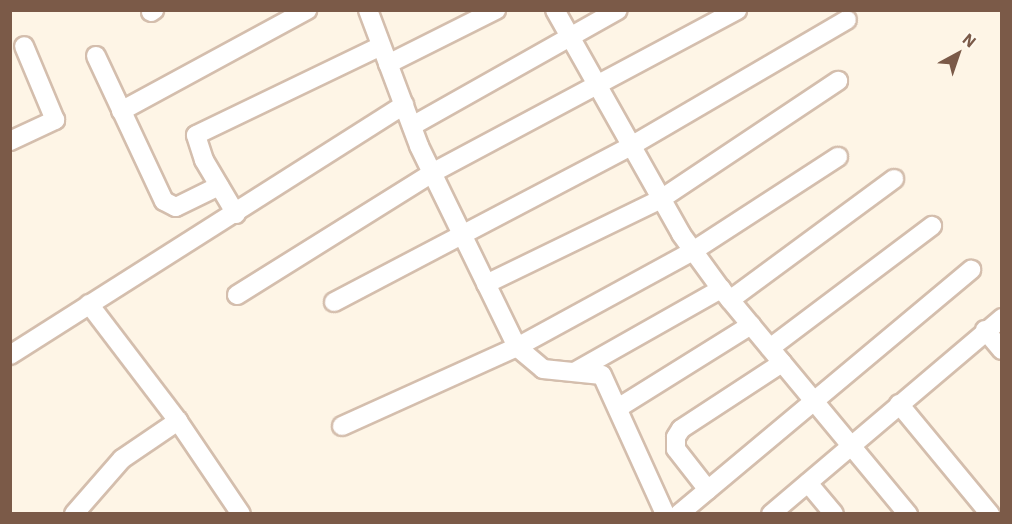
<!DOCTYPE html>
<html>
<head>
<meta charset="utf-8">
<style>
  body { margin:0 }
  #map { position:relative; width:1012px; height:524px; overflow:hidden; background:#fef5e6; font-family:"IBM Plex Sans",sans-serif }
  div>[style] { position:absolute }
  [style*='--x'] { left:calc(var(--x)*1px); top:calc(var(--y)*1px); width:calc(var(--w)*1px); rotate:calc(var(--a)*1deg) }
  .roads { filter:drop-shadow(2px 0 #d4bead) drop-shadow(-2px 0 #d4bead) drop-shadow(0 2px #d4bead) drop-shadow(0 -2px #d4bead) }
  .minor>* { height:18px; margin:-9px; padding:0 9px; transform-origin:9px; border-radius:9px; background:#fff }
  span { translate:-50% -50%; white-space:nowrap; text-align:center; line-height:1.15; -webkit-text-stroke:4.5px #fff9ee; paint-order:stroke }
  .frame { position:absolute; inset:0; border:12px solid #7b5a48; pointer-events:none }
  .north { position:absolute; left:928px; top:24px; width:60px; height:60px; -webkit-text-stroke:4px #fff9ee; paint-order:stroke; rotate:40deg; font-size:16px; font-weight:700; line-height:24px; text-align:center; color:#7b5a48 }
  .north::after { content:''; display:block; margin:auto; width:21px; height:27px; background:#7b5a48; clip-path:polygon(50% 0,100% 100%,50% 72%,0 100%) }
</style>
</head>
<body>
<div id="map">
  <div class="roads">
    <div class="minor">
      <i style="--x:368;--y:10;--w:145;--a:69.4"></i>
      <i style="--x:419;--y:146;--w:224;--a:64"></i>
      <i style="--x:517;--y:347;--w:34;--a:40"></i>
      <i style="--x:543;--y:369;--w:59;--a:5.8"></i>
      <i style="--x:602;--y:375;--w:153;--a:65.6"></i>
      <i style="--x:555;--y:10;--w:257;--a:60.6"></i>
      <i style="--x:681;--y:234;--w:68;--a:54"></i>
      <i style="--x:721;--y:289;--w:293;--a:50.3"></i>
      <i style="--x:151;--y:12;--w:4;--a:-34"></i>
      <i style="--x:96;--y:56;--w:160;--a:64.9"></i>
      <i style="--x:164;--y:201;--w:13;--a:27"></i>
      <i style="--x:176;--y:207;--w:48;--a:-26"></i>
      <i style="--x:388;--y:64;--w:121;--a:-26.6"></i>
      <i style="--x:121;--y:111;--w:212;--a:-28.5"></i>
      <i style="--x:412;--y:126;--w:236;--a:-29.4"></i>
      <i style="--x:10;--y:141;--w:50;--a:-25"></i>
      <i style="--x:55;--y:120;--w:80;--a:-112.7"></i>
      <i style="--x:236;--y:214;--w:63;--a:-120.7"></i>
      <i style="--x:204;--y:160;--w:26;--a:-108"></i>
      <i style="--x:196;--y:135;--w:205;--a:-25.7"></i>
      <i style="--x:486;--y:284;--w:195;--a:-25.9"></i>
      <i style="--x:661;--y:199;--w:213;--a:-33.7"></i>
      <i style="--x:237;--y:295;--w:230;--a:-32"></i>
      <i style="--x:432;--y:173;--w:346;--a:-28.1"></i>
      <i style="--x:730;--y:300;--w:204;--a:-36.4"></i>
      <i style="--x:334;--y:302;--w:335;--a:-27.7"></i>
      <i style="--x:631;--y:146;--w:250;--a:-30.3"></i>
      <i style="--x:89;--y:304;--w:147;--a:52.7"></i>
      <i style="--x:178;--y:421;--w:112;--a:55.9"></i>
      <i style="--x:985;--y:330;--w:26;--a:50"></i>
      <i style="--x:770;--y:348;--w:203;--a:-37"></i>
      <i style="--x:10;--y:355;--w:467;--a:-32.4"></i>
      <i style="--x:576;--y:371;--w:167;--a:-29.5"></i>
      <i style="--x:899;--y:404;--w:143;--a:50.4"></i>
      <i style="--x:618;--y:408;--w:157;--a:-32"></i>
      <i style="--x:342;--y:426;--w:192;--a:-24.3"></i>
      <i style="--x:517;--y:347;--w:200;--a:-28.6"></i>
      <i style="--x:693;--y:251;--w:173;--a:-33"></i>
      <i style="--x:808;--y:483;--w:40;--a:50"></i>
      <i style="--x:708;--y:490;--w:52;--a:-128"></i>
      <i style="--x:676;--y:449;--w:12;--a:-90"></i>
      <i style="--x:676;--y:437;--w:9;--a:-58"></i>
      <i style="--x:681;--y:429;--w:121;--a:-33.2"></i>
      <i style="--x:74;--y:514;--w:73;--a:-48.9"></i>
      <i style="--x:122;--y:459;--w:68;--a:-34.2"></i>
      <i style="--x:679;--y:514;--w:381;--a:-39.9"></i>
      <i style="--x:771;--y:514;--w:303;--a:-40.3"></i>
    </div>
  </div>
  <div class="frame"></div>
  <div class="north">N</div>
</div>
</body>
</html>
